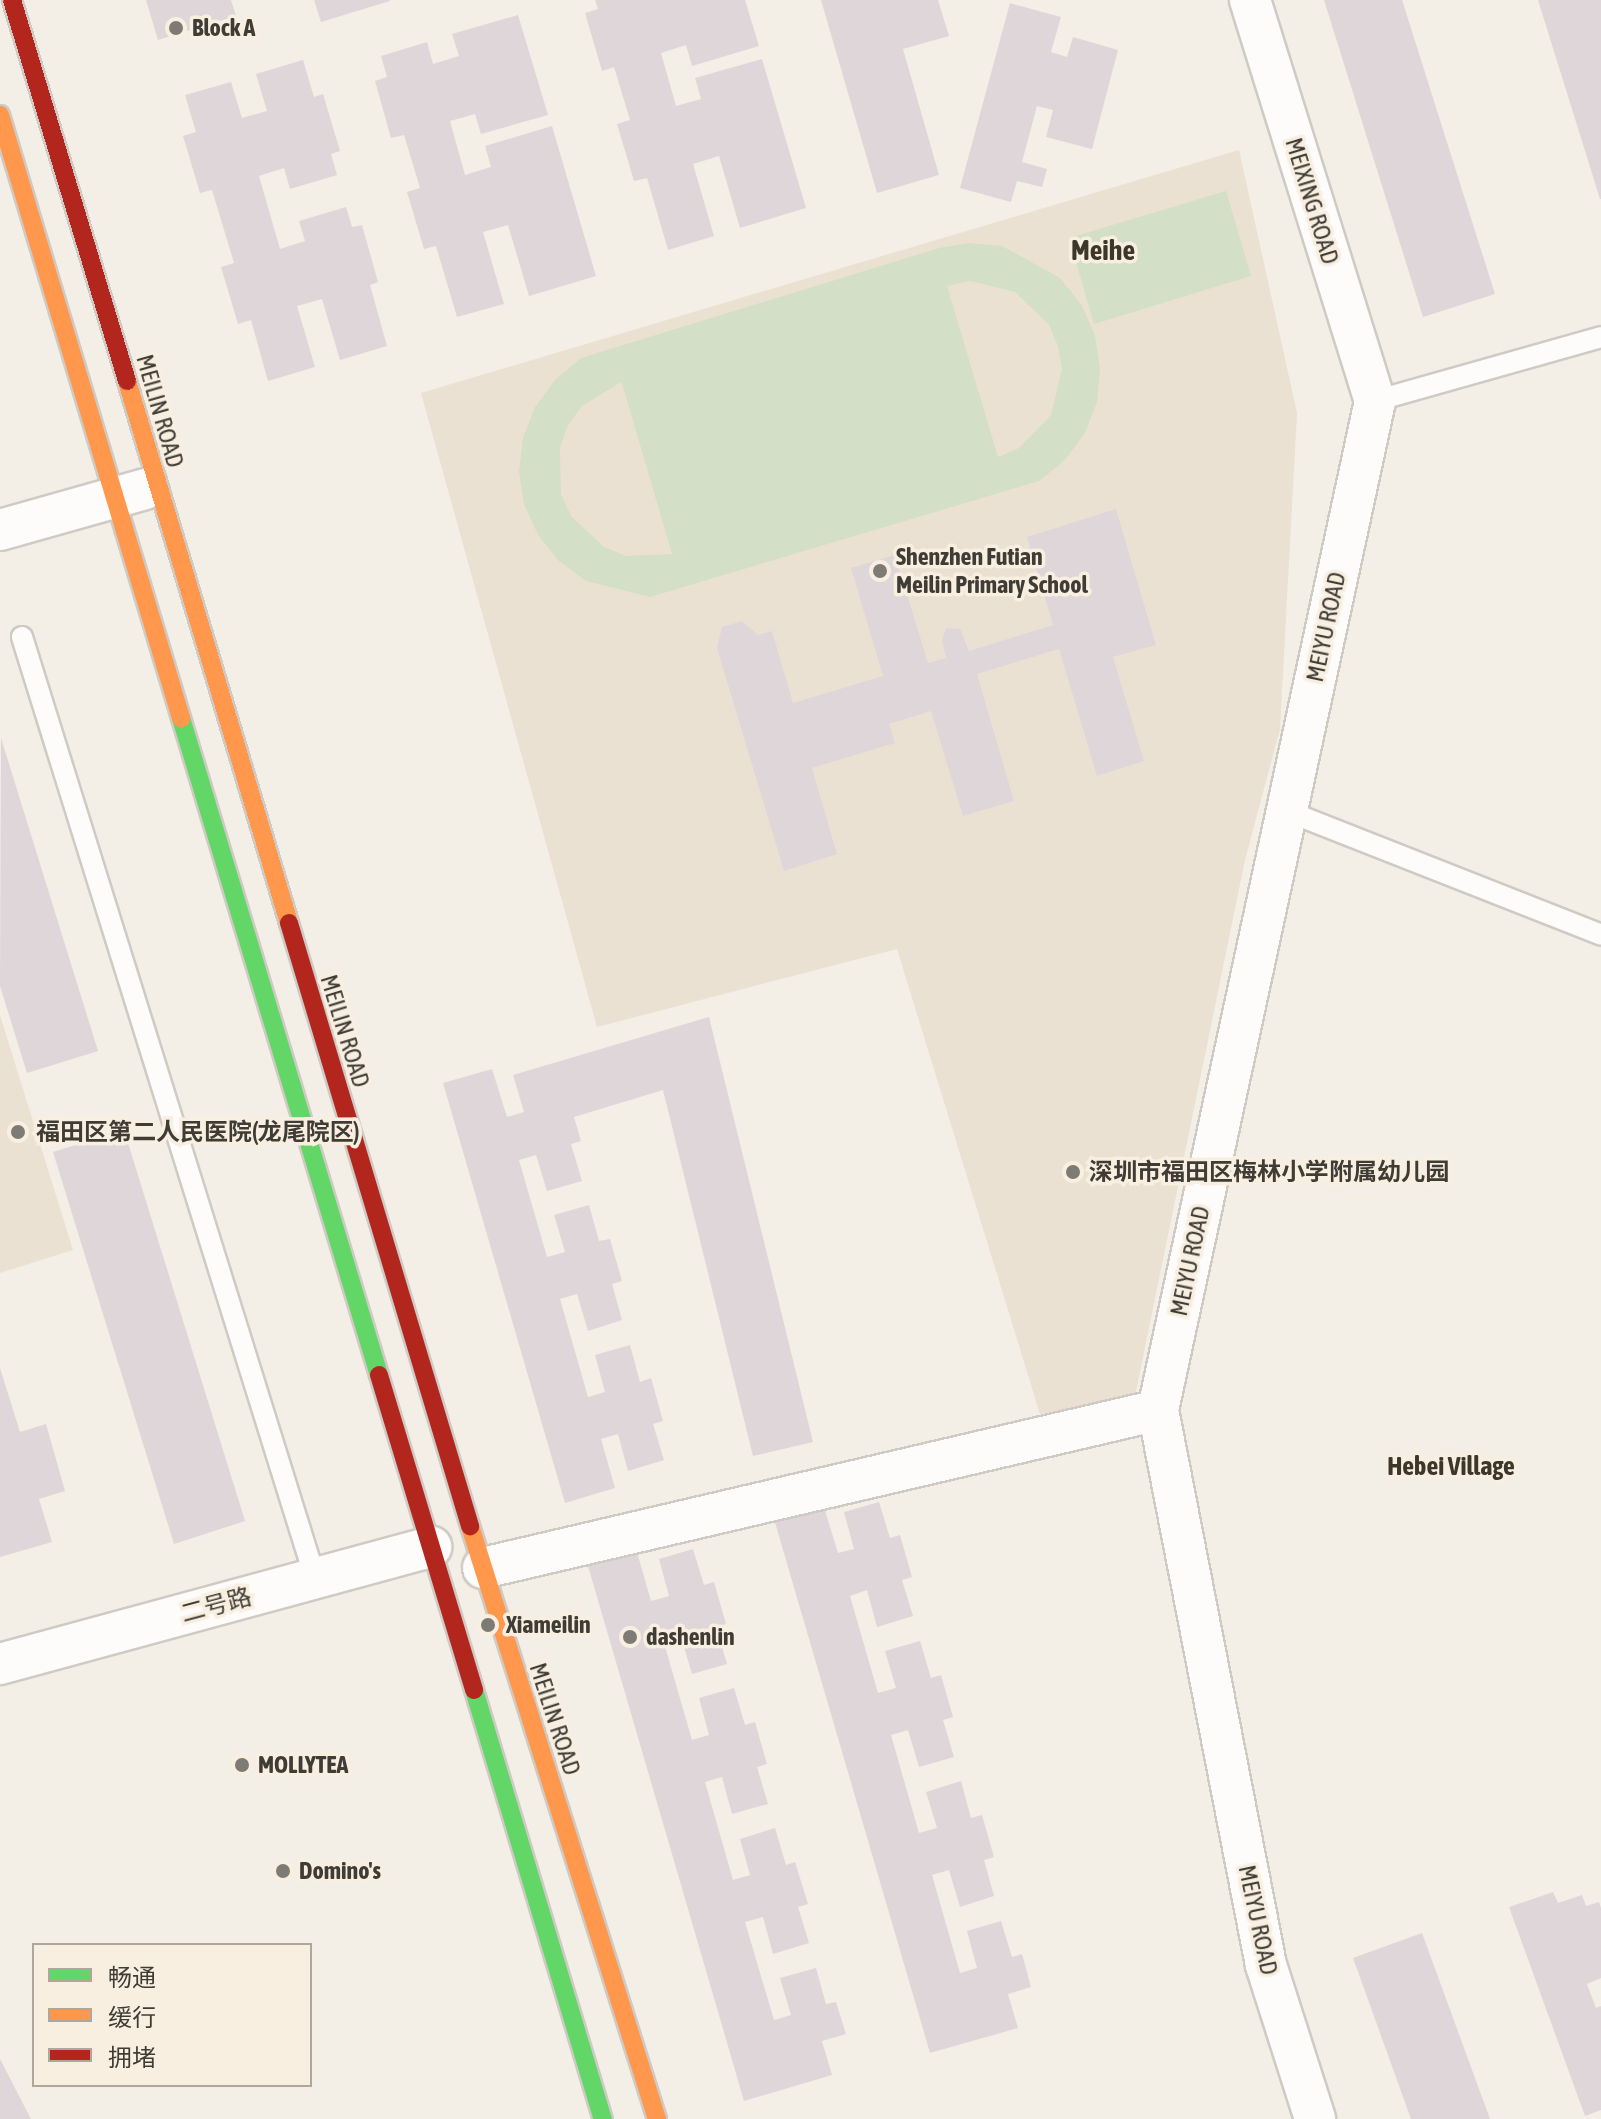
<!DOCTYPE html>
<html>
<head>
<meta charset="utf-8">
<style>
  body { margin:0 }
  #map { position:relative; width:1601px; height:2119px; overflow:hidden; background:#f3eee6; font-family:"Asap Condensed","Noto Sans SC",sans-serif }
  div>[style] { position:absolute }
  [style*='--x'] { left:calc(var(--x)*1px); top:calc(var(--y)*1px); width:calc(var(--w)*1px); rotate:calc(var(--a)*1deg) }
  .built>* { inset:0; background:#ebe1d2 }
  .green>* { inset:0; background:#d3dfc7 }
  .building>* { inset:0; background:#dfd6da }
  .roads { filter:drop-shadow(2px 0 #cfcac4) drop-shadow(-2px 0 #cfcac4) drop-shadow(0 2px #cfcac4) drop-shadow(0 -2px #cfcac4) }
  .lane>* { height:20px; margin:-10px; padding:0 10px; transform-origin:10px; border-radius:10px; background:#fdfcfb }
  .street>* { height:40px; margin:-20px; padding:0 20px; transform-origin:20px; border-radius:20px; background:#fdfcfb }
  .fast>* { height:18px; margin:-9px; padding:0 9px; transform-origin:9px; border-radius:9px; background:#63d668 }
  .slow>* { height:18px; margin:-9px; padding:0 9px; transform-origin:9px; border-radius:9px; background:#ff974d }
  .jam>* { height:18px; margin:-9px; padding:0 9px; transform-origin:9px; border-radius:9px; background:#b3261e }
  .dots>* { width:22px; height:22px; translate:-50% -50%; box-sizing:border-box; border:4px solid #f8efe1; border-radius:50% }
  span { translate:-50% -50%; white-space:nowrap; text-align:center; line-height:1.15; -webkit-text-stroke:7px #f8efe1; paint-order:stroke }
  .poi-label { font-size:24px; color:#3f3c36; font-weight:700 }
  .left { translate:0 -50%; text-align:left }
  .street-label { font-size:24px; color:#3f3c36 }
  .neighbourhood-label { font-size:26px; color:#3d362b; font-weight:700 }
  .quarter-label { font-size:28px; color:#3d362b; font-weight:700 }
  .legend { position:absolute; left:32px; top:1943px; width:280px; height:144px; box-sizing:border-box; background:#f8efe1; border:2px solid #aea79d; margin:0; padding:10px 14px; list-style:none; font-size:24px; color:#3f3c36 }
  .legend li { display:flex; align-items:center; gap:16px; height:40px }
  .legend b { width:40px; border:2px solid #aea79d }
</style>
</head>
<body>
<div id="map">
  <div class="built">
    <i style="clip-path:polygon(1239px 150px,1297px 413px,1280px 729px,1245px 860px,1135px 1396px,1040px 1414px,897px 949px,597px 1027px,421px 393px)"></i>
    <i style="clip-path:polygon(0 1015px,73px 1250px,0 1273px)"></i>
  </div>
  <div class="green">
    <i style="clip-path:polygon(1226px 191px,1251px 276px,1094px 324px,1069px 238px)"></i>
    <i style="clip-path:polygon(evenodd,969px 243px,1002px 246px,1060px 278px,1081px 304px,1095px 335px,1100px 368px,1097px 402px,1085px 433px,1065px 460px,1039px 481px,650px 597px,586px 581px,559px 561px,538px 535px,524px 504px,519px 472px,523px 438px,535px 407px,555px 380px,581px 358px,939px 248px,969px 243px,970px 281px,1015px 292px,1049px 325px,1058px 346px,1062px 369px,1051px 415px,1019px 448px,998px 457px,947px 286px,970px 281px,969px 243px,621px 382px,622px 383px,672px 554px,626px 556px,604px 547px,571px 516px,561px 494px,560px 448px,568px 425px,582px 406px,621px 382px)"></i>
  </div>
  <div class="building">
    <i style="clip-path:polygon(146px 0,231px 0,236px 16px,158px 40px)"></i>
    <i style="clip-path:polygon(314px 0,390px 0,390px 1px,321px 22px)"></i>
    <i style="clip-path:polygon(595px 0,745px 0,759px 46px,692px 66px,686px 45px,661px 53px,676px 106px,701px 99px,695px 78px,762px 59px,806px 208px,740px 228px,719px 156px,693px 164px,714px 236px,668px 250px,647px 178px,634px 181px,617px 124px,630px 120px,614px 67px,602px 71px,585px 13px,598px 9px)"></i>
    <i style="clip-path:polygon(821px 0,938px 0,949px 36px,903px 49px,939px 175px,877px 193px)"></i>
    <i style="clip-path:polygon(1324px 0,1402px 0,1495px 294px,1423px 317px)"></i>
    <i style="clip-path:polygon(1538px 0,1601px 0,1601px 199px,1600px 199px)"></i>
    <i style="clip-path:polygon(1010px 3px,1061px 17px,1051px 52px,1067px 57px,1073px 37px,1118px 50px,1092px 149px,1046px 137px,1053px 110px,1037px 106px,1022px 162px,1047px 169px,1042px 187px,1017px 181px,1011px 202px,960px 188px)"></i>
    <i style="clip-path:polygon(518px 15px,548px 115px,481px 134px,475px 114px,450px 121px,465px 175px,491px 167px,485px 146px,552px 126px,596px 276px,529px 296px,508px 225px,483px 232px,504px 304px,457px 317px,436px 246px,424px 249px,407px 192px,420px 188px,404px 135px,391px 138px,375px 81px,387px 77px,381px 56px,427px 42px,433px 64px,459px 56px,452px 34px)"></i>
    <i style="clip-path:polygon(303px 60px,314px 97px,323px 94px,340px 151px,331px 154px,337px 175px,290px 189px,284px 168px,259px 176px,280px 249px,305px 241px,299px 221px,346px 207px,352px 227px,362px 225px,378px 282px,370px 285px,387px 346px,340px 360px,322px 299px,297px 306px,315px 367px,268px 381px,251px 320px,238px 324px,221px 267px,234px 263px,212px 190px,200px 193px,183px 136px,196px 132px,185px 95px,231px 82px,242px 118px,267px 111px,256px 74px)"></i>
    <i style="clip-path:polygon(1116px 509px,1156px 645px,1113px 657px,1144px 761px,1097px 776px,1059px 649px,977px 674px,1014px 801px,963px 816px,931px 711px,889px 724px,895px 743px,812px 768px,837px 854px,784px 871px,717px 648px,722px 627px,742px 621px,758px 635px,772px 631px,793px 703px,883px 676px,851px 568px,895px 555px,928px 663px,946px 658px,942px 641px,946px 628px,960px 629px,969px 651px,1053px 625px,1027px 537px)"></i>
    <i style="clip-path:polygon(1px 738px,98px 1051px,27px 1073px,0 986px)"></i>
    <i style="clip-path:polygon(709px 1017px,813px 1442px,753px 1456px,663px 1090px,574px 1117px,581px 1141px,571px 1144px,582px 1181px,547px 1191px,536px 1155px,519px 1160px,547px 1257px,565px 1252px,554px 1215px,589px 1205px,599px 1241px,610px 1239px,622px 1281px,612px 1284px,622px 1320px,588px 1331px,577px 1294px,560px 1299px,588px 1397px,605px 1392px,595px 1355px,630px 1345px,640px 1382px,651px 1378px,663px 1421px,653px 1424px,664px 1460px,628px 1471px,618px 1434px,601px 1439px,615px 1488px,565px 1503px,443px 1083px,492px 1069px,507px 1117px,524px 1112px,513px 1075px)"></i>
    <i style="clip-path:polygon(124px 1130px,245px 1521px,174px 1544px,53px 1152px)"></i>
    <i style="clip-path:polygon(0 1368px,20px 1432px,46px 1424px,65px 1491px,39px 1499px,52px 1542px,0 1557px)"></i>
    <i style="clip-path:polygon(879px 1502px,890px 1538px,900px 1535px,912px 1577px,902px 1580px,913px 1616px,877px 1627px,867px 1590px,850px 1596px,878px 1693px,896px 1688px,885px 1651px,920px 1641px,931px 1678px,941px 1675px,953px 1717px,943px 1720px,954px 1757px,919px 1767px,908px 1730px,891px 1735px,919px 1833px,937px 1828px,926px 1792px,961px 1781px,971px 1818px,982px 1815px,994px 1857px,984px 1860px,994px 1896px,960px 1907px,949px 1870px,932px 1875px,960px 1973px,977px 1968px,967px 1931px,1001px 1921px,1012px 1957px,1022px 1954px,1031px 1987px,1008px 1994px,1018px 2028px,930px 2053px,774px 1519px,823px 1504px,838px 1553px,854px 1549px,844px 1512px)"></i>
    <i style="clip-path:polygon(693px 1549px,704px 1585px,714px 1582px,726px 1624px,716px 1627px,727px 1664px,692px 1674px,681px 1637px,664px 1643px,692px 1740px,709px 1735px,699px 1698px,734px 1688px,745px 1725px,755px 1722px,767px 1764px,757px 1767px,768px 1804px,732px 1814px,722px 1777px,705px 1782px,733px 1880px,750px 1875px,740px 1839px,775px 1828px,786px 1865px,795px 1862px,808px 1904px,798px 1907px,809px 1943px,773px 1954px,763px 1917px,745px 1922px,774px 2020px,791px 2015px,780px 1978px,816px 1968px,826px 2004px,836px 2002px,846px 2034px,822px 2041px,832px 2075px,744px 2101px,588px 1566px,637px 1552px,651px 1601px,669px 1596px,659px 1559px)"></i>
    <i style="clip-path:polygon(1553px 1892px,1558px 1903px,1582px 1895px,1586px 1906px,1599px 1902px,1601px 1908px,1601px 1978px,1587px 1984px,1596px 2008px,1601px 2006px,1601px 2110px,1585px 2116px,1509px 1907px)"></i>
    <i style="clip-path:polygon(1422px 1933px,1490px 2119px,1411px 2119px,1353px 1958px)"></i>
    <i style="clip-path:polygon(0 2059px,31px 2119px,0 2119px)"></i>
  </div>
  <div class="roads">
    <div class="lane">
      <i style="--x:1375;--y:401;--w:235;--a:-15.8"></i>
      <i style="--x:22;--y:637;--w:986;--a:72.7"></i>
      <i style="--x:1287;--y:811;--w:338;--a:21.5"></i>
    </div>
    <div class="street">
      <i style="--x:1250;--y:0;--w:420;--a:72.7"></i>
      <i style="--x:1375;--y:401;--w:1032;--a:102.14"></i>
      <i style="--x:1158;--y:1410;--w:565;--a:78.99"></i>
      <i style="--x:1266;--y:1965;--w:162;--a:72.3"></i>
      <i style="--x:0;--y:530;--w:151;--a:-15.8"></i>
      <i style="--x:483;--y:1568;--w:693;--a:-13.17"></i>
      <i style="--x:0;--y:1664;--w:447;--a:-15.2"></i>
    </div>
    <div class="fast">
      <i style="--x:181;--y:718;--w:686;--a:73.23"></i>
      <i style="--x:474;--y:1690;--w:448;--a:73.3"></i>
    </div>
    <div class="slow">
      <i style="--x:0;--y:115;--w:630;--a:73.29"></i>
      <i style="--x:127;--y:381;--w:566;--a:73.36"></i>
      <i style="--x:470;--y:1526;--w:622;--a:72.5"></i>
    </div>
    <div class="jam">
      <i style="--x:12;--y:0;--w:398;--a:73.2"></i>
      <i style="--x:289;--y:923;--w:630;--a:73.29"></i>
      <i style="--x:379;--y:1375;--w:329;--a:73.2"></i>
    </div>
  </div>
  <div class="dots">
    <i style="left:176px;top:28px;background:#7e7a74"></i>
    <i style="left:880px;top:571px;background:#7e7a74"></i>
    <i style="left:18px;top:1132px;background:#7e7a74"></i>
    <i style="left:1073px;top:1172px;background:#7e7a74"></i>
    <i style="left:488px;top:1625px;background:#7e7a74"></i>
    <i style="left:630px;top:1637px;background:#7e7a74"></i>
    <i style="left:242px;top:1765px;background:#7e7a74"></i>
    <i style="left:283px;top:1871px;background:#7e7a74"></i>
  </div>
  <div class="poi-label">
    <span class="left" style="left:192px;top:28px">Block A</span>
    <span class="left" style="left:896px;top:571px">Shenzhen Futian<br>Meilin Primary School</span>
    <span class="left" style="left:36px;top:1132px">福田区第二人民医院(龙尾院区)</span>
    <span class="left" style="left:1089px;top:1172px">深圳市福田区梅林小学附属幼儿园</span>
    <span class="left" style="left:506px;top:1625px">Xiameilin</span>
    <span class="left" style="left:646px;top:1637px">dashenlin</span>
    <span class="left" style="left:258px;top:1765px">MOLLYTEA</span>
    <span class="left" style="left:299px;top:1871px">Domino's</span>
  </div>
  <div class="street-label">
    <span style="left:1312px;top:201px;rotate:73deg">MEIXING ROAD</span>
    <span style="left:160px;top:411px;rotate:74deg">MEILIN ROAD</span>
    <span style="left:1326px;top:627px;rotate:-78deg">MEIYU ROAD</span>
    <span style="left:345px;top:1031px;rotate:73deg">MEILIN ROAD</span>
    <span style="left:1190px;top:1261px;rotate:-78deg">MEIYU ROAD</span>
    <span style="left:216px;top:1605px;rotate:-15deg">二号路</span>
    <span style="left:555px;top:1719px;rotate:72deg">MEILIN ROAD</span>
    <span style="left:1258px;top:1920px;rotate:78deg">MEIYU ROAD</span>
  </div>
  <div class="neighbourhood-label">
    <span style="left:1451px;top:1467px">Hebei Village</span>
  </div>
  <div class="quarter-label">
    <span style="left:1103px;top:250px">Meihe</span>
  </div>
  <ul class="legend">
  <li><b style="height:10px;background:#63d668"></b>畅通</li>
  <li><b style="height:10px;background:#ff974d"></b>缓行</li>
  <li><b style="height:10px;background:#b3261e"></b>拥堵</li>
  </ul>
</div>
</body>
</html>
